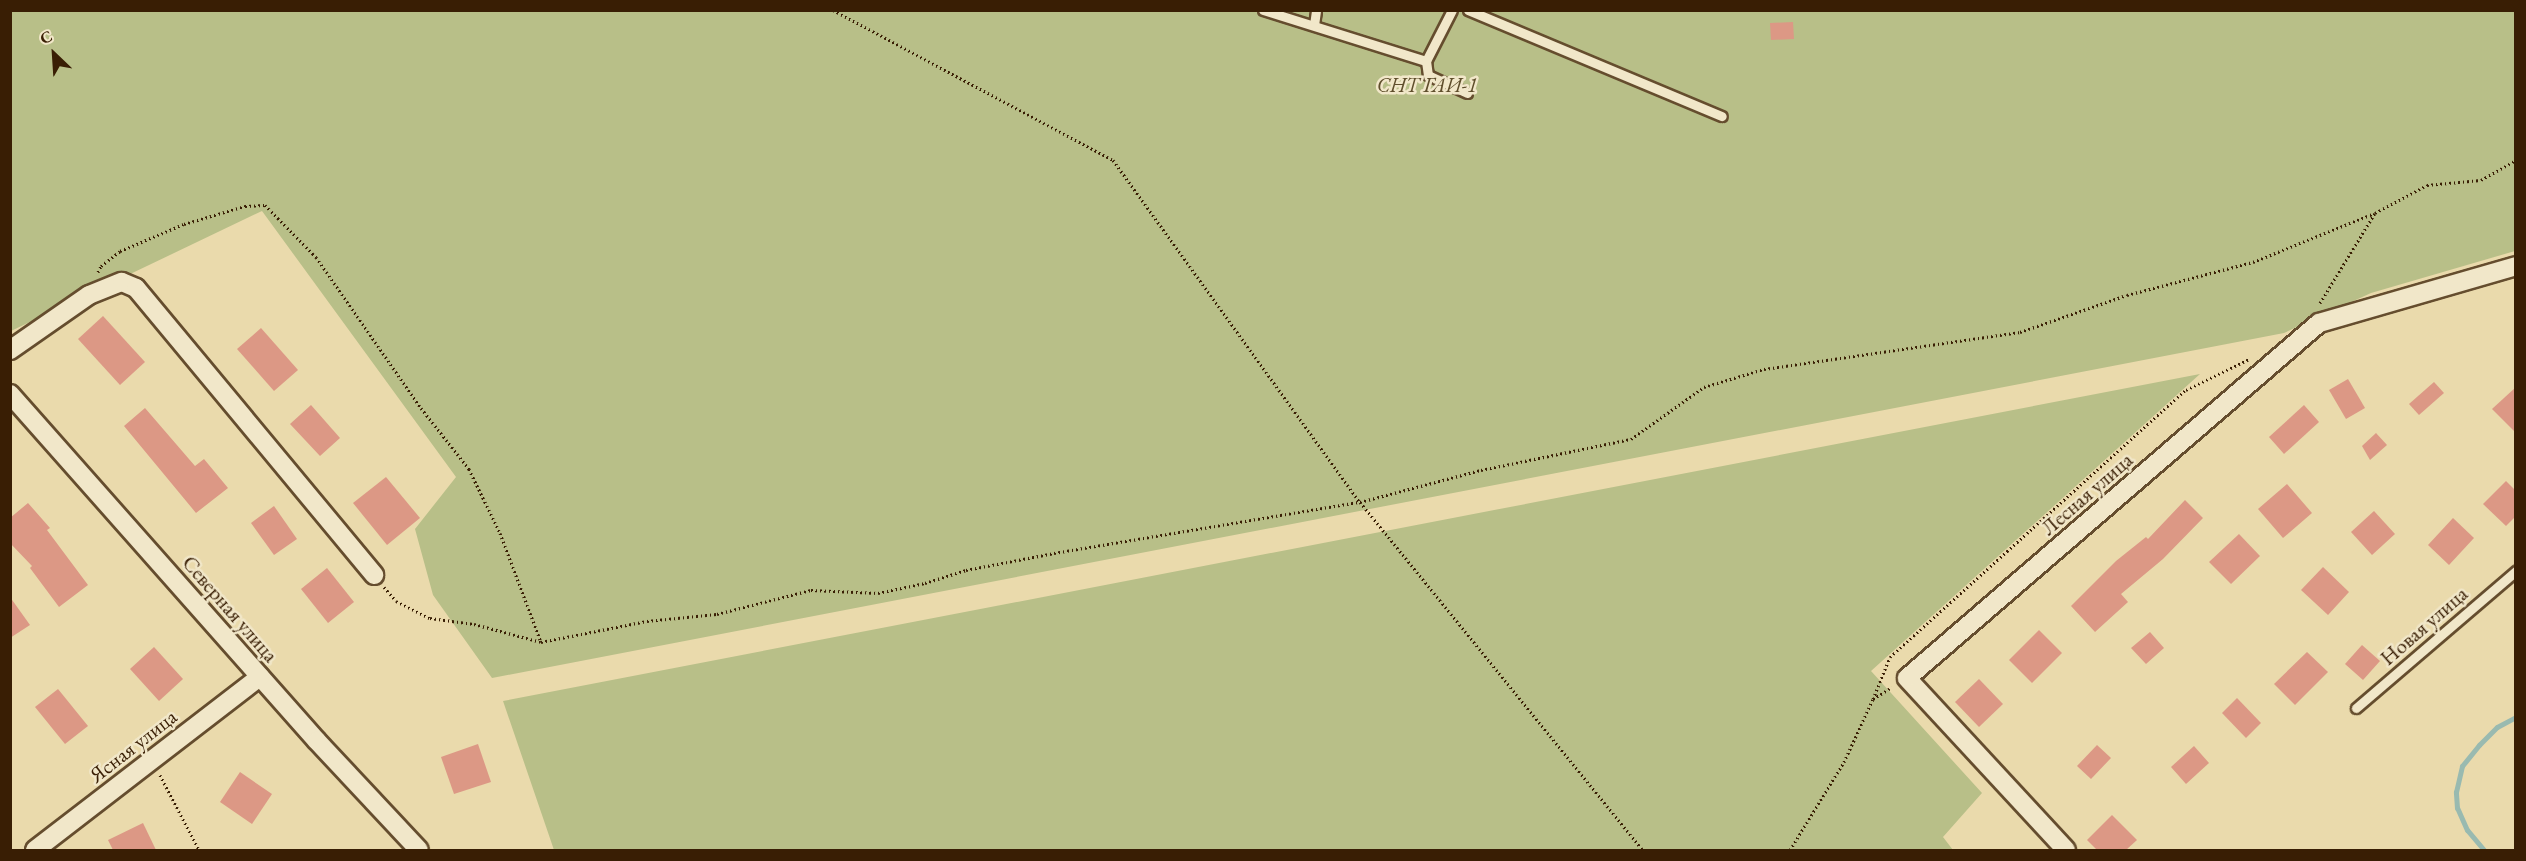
<!DOCTYPE html>
<html>
<head>
<meta charset="utf-8">
<style>
  body { margin:0 }
  #map { position:relative; width:2526px; height:861px; overflow:hidden; background:#eadaac; font-family:"EB Garamond",serif }
  div>[style] { position:absolute }
  [style*='--x'] { left:calc(var(--x)*1px); top:calc(var(--y)*1px); width:calc(var(--w)*1px); rotate:calc(var(--a)*1deg) }
  .green>* { inset:0; background:#b8bf88 }
  .stream>* { height:5px; margin:-2.5px; padding:0 2.5px; transform-origin:2.5px; border-radius:2.5px; background:#99bab0 }
  .building>* { inset:0; background:#dc9885 }
  .path>* { height:3px; margin-top:-1.5px; transform-origin:0; background:repeating-linear-gradient(90deg,#391e04 0 1.5px,transparent 0 4.5px) }
  .roads { filter:drop-shadow(2px 0 #654d2e) drop-shadow(-2px 0 #654d2e) drop-shadow(0 2px #654d2e) drop-shadow(0 -2px #654d2e) }
  .service>* { height:9px; margin:-4.5px; padding:0 4.5px; transform-origin:4.5px; border-radius:4.5px; background:#f1e7c9 }
  .minor>* { height:18px; margin:-9px; padding:0 9px; transform-origin:9px; border-radius:9px; background:#f1e7c9 }
  span { translate:-50% -50%; white-space:nowrap; text-align:center; line-height:1.15; -webkit-text-stroke:5px #f1e7c9; paint-order:stroke }
  .park-label { font-size:21px; color:#5f4e2c; font-style:italic }
  .street-label { font-size:21px; color:#391e04 }
  .frame { position:absolute; inset:0; border:12px solid #391e04; pointer-events:none }
  .north { position:absolute; left:24px; top:24px; width:60px; height:60px; -webkit-text-stroke:4px #f1e7c9; paint-order:stroke; rotate:335deg; font-size:16px; font-weight:700; line-height:24px; text-align:center; color:#391e04 }
  .north::after { content:''; display:block; margin:auto; width:21px; height:27px; background:#391e04; clip-path:polygon(50% 0,100% 100%,50% 72%,0 100%) }
</style>
</head>
<body>
<div id="map">
  <div class="green">
    <i style="clip-path:polygon(11px 11px,2515px 11px,2515px 251px,2371px 293px,2284px 333px,492px 678px,433px 595px,415px 529px,456px 477px,262px 211px,11px 331px)"></i>
    <i style="clip-path:polygon(2200px 374px,1871px 671px,1982px 793px,1943px 837px,1953px 850px,554px 850px,503px 701px)"></i>
  </div>
  <div class="stream">
    <i style="--x:2484;--y:850;--w:26;--a:-130"></i>
    <i style="--x:2467;--y:830;--w:24;--a:-114"></i>
    <i style="--x:2457;--y:808;--w:16;--a:-94"></i>
    <i style="--x:2456;--y:792;--w:27;--a:-77"></i>
    <i style="--x:2462;--y:766;--w:27;--a:-51"></i>
    <i style="--x:2479;--y:745;--w:25;--a:-45"></i>
    <i style="--x:2497;--y:727;--w:21;--a:-28"></i>
  </div>
  <div class="building">
    <i style="clip-path:polygon(1793px 22px,1794px 39px,1771px 40px,1770px 23px)"></i>
    <i style="clip-path:polygon(103px 316px,145px 362px,120px 385px,78px 339px)"></i>
    <i style="clip-path:polygon(261px 328px,298px 370px,274px 391px,237px 349px)"></i>
    <i style="clip-path:polygon(2348px 379px,2365px 408px,2346px 419px,2329px 390px)"></i>
    <i style="clip-path:polygon(2434px 382px,2444px 393px,2419px 415px,2409px 404px)"></i>
    <i style="clip-path:polygon(2516px 387px,2516px 433px,2492px 409px)"></i>
    <i style="clip-path:polygon(311px 405px,340px 438px,320px 456px,290px 424px)"></i>
    <i style="clip-path:polygon(2304px 405px,2319px 422px,2284px 454px,2269px 437px)"></i>
    <i style="clip-path:polygon(145px 408px,195px 466px,204px 459px,228px 488px,196px 513px,124px 426px)"></i>
    <i style="clip-path:polygon(2376px 433px,2387px 445px,2370px 460px,2362px 446px)"></i>
    <i style="clip-path:polygon(386px 477px,420px 518px,387px 545px,353px 503px)"></i>
    <i style="clip-path:polygon(2506px 481px,2516px 491px,2516px 516px,2506px 526px,2483px 504px)"></i>
    <i style="clip-path:polygon(2287px 484px,2312px 513px,2283px 538px,2258px 509px)"></i>
    <i style="clip-path:polygon(2185px 500px,2203px 518px,2163px 559px,2121px 594px,2128px 602px,2095px 632px,2071px 606px,2116px 561px,2146px 537px,2148px 539px)"></i>
    <i style="clip-path:polygon(28px 503px,50px 528px,47px 530px,88px 585px,59px 607px,30px 568px,32px 566px,10px 543px,10px 518px)"></i>
    <i style="clip-path:polygon(274px 506px,297px 539px,274px 555px,251px 523px)"></i>
    <i style="clip-path:polygon(2374px 511px,2395px 534px,2372px 555px,2351px 532px)"></i>
    <i style="clip-path:polygon(2453px 518px,2474px 538px,2449px 565px,2428px 545px)"></i>
    <i style="clip-path:polygon(2239px 534px,2260px 556px,2231px 584px,2209px 562px)"></i>
    <i style="clip-path:polygon(2323px 567px,2349px 592px,2328px 615px,2301px 590px)"></i>
    <i style="clip-path:polygon(327px 568px,354px 602px,328px 623px,301px 589px)"></i>
    <i style="clip-path:polygon(10px 597px,30px 625px,10px 638px)"></i>
    <i style="clip-path:polygon(2039px 630px,2062px 653px,2032px 683px,2009px 660px)"></i>
    <i style="clip-path:polygon(2150px 632px,2164px 648px,2146px 664px,2131px 648px)"></i>
    <i style="clip-path:polygon(2362px 645px,2380px 661px,2363px 680px,2345px 664px)"></i>
    <i style="clip-path:polygon(154px 647px,183px 679px,159px 701px,130px 669px)"></i>
    <i style="clip-path:polygon(2307px 652px,2328px 672px,2295px 705px,2274px 684px)"></i>
    <i style="clip-path:polygon(1979px 679px,2003px 704px,1979px 727px,1955px 702px)"></i>
    <i style="clip-path:polygon(58px 689px,88px 726px,65px 744px,35px 707px)"></i>
    <i style="clip-path:polygon(2237px 698px,2261px 723px,2246px 738px,2222px 713px)"></i>
    <i style="clip-path:polygon(478px 744px,491px 782px,454px 794px,441px 757px)"></i>
    <i style="clip-path:polygon(2097px 745px,2111px 758px,2091px 779px,2077px 766px)"></i>
    <i style="clip-path:polygon(2194px 746px,2209px 763px,2186px 784px,2171px 767px)"></i>
    <i style="clip-path:polygon(240px 772px,272px 794px,252px 824px,220px 802px)"></i>
    <i style="clip-path:polygon(2112px 815px,2137px 840px,2126px 850px,2097px 850px,2087px 840px)"></i>
    <i style="clip-path:polygon(143px 823px,156px 850px,113px 850px,108px 840px)"></i>
  </div>
  <div class="path">
    <i style="--x:833;--y:10;--w:318;--a:28.2"></i>
    <i style="--x:1113;--y:160;--w:422;--a:54.2"></i>
    <i style="--x:1360;--y:502;--w:449;--a:50.9"></i>
    <i style="--x:98;--y:272;--w:7;--a:-63"></i>
    <i style="--x:101;--y:266;--w:24;--a:-38"></i>
    <i style="--x:120;--y:251;--w:69;--a:-22.9"></i>
    <i style="--x:184;--y:224;--w:64;--a:-16.4"></i>
    <i style="--x:245;--y:206;--w:20;--a:-3"></i>
    <i style="--x:265;--y:205;--w:73;--a:45.6"></i>
    <i style="--x:316;--y:257;--w:184;--a:55.2"></i>
    <i style="--x:421;--y:408;--w:78;--a:51.8"></i>
    <i style="--x:469;--y:469;--w:71;--a:64.2"></i>
    <i style="--x:500;--y:533;--w:116;--a:69.4"></i>
    <i style="--x:2320;--y:303;--w:105;--a:-58.6"></i>
    <i style="--x:2375;--y:213;--w:59;--a:-28.3"></i>
    <i style="--x:2427;--y:185;--w:54;--a:-5.3"></i>
    <i style="--x:2481;--y:180;--w:40;--a:-29.7"></i>
    <i style="--x:384;--y:587;--w:18;--a:49"></i>
    <i style="--x:396;--y:601;--w:38;--a:27"></i>
    <i style="--x:430;--y:618;--w:44;--a:7.8"></i>
    <i style="--x:474;--y:624;--w:69;--a:15"></i>
    <i style="--x:541;--y:642;--w:108;--a:-11.2"></i>
    <i style="--x:647;--y:621;--w:70;--a:-5.7"></i>
    <i style="--x:717;--y:614;--w:97;--a:-14.3"></i>
    <i style="--x:811;--y:590;--w:67;--a:2.6"></i>
    <i style="--x:878;--y:593;--w:48;--a:-12"></i>
    <i style="--x:925;--y:583;--w:43;--a:-17.6"></i>
    <i style="--x:966;--y:570;--w:90;--a:-10.9"></i>
    <i style="--x:1054;--y:553;--w:310;--a:-9.5"></i>
    <i style="--x:1360;--y:502;--w:125;--a:-14.8"></i>
    <i style="--x:1481;--y:470;--w:153;--a:-11.7"></i>
    <i style="--x:1631;--y:439;--w:90;--a:-35.5"></i>
    <i style="--x:1704;--y:387;--w:63;--a:-16.7"></i>
    <i style="--x:1764;--y:369;--w:259;--a:-8.2"></i>
    <i style="--x:2020;--y:332;--w:113;--a:-19.1"></i>
    <i style="--x:2127;--y:295;--w:130;--a:-14.7"></i>
    <i style="--x:2253;--y:262;--w:131;--a:-21.9"></i>
    <i style="--x:1873;--y:699;--w:45;--a:-68"></i>
    <i style="--x:1890;--y:657;--w:399;--a:-42.1"></i>
    <i style="--x:2186;--y:390;--w:70;--a:-26.2"></i>
    <i style="--x:160;--y:775;--w:85;--a:62.5"></i>
    <i style="--x:1790;--y:850;--w:103;--a:-58.5"></i>
    <i style="--x:1844;--y:762;--w:69;--a:-65.3"></i>
    <i style="--x:1873;--y:699;--w:22;--a:-32"></i>
  </div>
  <div class="roads">
    <div class="service">
      <i style="--x:1263;--y:10;--w:171;--a:17.4"></i>
      <i style="--x:1426;--y:61;--w:14;--a:82"></i>
      <i style="--x:1428;--y:75;--w:43;--a:24.8"></i>
      <i style="--x:1468;--y:10;--w:275;--a:22.7"></i>
      <i style="--x:1314;--y:25;--w:15;--a:-82"></i>
      <i style="--x:1426;--y:61;--w:57;--a:-63"></i>
      <i style="--x:2356;--y:708;--w:211;--a:-40.6"></i>
    </div>
    <div class="minor">
      <i style="--x:10;--y:350;--w:96;--a:-34.8"></i>
      <i style="--x:89;--y:295;--w:35;--a:-22"></i>
      <i style="--x:122;--y:282;--w:15;--a:23"></i>
      <i style="--x:136;--y:288;--w:373;--a:50.3"></i>
      <i style="--x:10;--y:394;--w:463;--a:48.5"></i>
      <i style="--x:317;--y:741;--w:149;--a:46.9"></i>
      <i style="--x:35;--y:850;--w:284;--a:-37.6"></i>
      <i style="--x:2066;--y:850;--w:234;--a:-132.8"></i>
      <i style="--x:1907;--y:678;--w:544;--a:-40.75"></i>
      <i style="--x:2319;--y:323;--w:205;--a:-16.1"></i>
    </div>
  </div>
  <div class="park-label">
    <span style="left:1427px;top:85px">СНТ ГАИ-1</span>
  </div>
  <div class="street-label">
    <span style="left:2087px;top:494px;rotate:-41deg">Лесная улица</span>
    <span style="left:230px;top:609px;rotate:49deg">Северная улица</span>
    <span style="left:2424px;top:626px;rotate:-41deg">Новая улица</span>
    <span style="left:133px;top:746px;rotate:-38deg">Ясная улица</span>
  </div>
  <div class="frame"></div>
  <div class="north">С</div>
</div>
</body>
</html>
